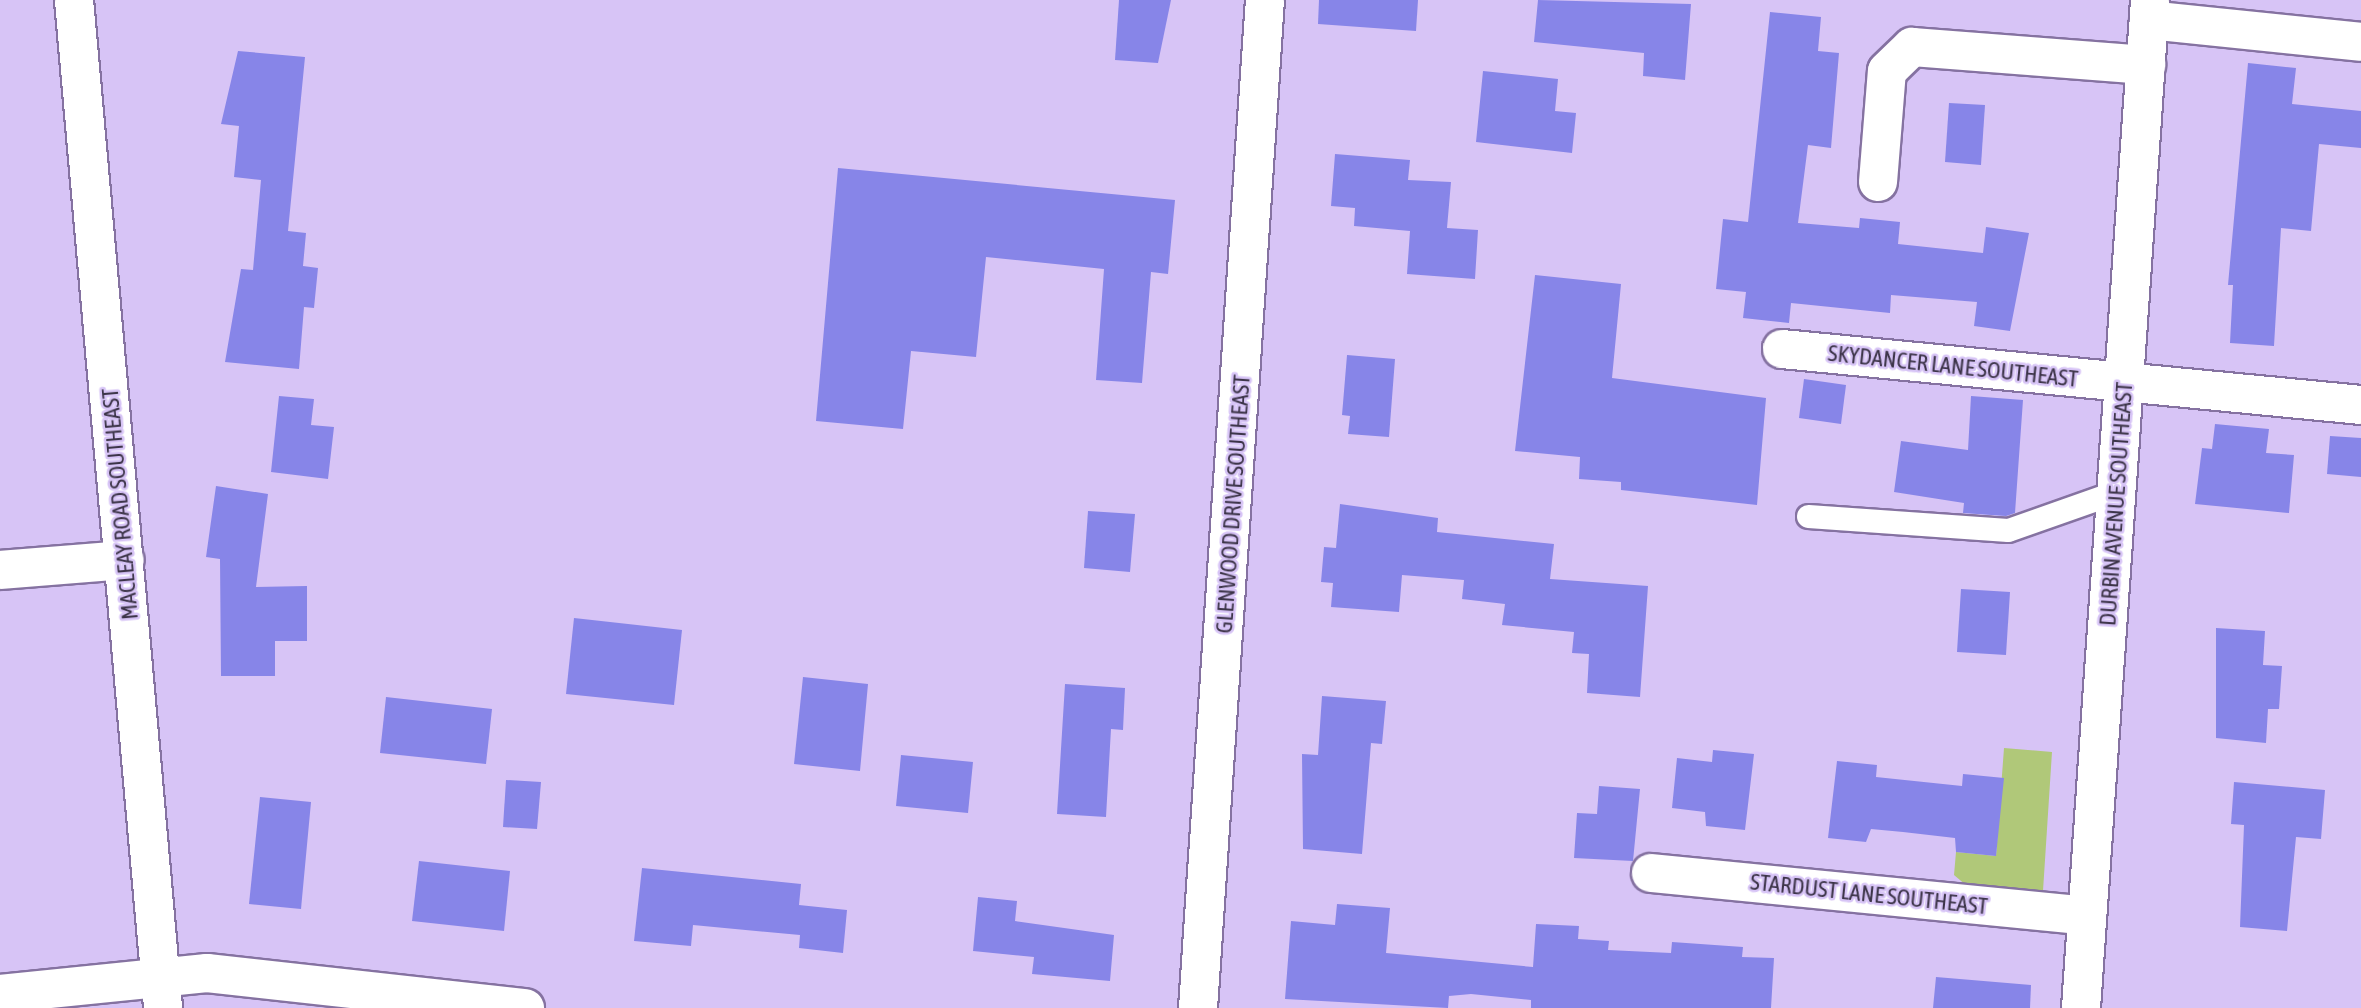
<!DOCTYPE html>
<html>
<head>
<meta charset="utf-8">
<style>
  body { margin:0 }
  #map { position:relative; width:2361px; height:1008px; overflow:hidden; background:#d7c4f6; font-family:"Asap Condensed",sans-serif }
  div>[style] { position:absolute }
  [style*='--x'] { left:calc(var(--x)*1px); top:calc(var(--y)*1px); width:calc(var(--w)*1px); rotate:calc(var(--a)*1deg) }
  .green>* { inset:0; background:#b0c879 }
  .building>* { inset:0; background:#8785e8 }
  .roads { filter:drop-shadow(2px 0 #8572a1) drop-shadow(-2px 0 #8572a1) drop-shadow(0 2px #8572a1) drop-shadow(0 -2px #8572a1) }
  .service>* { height:23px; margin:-11.5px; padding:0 11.5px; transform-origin:11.5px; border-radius:11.5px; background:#fff }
  .minor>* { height:38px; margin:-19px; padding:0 19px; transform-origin:19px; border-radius:19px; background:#fff }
  .tertiary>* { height:38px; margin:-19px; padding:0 19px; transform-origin:19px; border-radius:19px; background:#fff }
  span { translate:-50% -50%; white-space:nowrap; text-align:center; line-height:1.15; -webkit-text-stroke:5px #d7c4f6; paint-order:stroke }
  .street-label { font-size:23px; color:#3b3347 }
</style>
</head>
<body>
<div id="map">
  <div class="green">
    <i style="clip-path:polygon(2004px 748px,2052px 752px,2043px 891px,1967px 886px,1954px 875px,1956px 852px,1996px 856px)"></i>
  </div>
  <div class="building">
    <i style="clip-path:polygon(1119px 0,1171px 0,1158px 63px,1115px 60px)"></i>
    <i style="clip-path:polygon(1319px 0,1418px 0,1416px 31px,1318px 24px)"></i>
    <i style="clip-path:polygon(1538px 0,1691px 4px,1685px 80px,1643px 76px,1644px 53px,1534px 42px)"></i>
    <i style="clip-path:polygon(1770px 12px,1821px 17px,1818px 51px,1839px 53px,1831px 148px,1808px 145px,1798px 223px,1859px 228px,1860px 218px,1900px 222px,1898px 244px,1983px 253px,1986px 227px,2029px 233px,2010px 331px,1974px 326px,1977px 302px,1891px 295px,1890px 313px,1791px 303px,1789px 323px,1743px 318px,1746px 292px,1716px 289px,1723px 219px,1748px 222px)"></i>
    <i style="clip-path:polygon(238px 51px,305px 57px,288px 231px,306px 233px,303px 266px,318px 268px,314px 308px,304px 307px,299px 369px,225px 362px,241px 269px,253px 270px,261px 180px,234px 177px,239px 126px,221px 124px)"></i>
    <i style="clip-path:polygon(2248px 63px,2296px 68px,2292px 104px,2361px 111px,2361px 148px,2319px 144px,2311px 231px,2281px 228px,2274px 346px,2230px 343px,2233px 285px,2228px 285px)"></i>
    <i style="clip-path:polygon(1483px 71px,1558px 79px,1555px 111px,1576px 113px,1572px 153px,1476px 142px)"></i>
    <i style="clip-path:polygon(1949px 103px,1985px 105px,1981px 165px,1945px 162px)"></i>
    <i style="clip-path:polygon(1335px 154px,1410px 160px,1408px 180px,1451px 182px,1447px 228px,1478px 230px,1475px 279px,1407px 274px,1410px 231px,1354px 226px,1355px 208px,1331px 206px)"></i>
    <i style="clip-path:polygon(838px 168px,1175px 200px,1168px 274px,1151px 272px,1142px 383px,1096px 380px,1104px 269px,986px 257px,976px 357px,911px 351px,903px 429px,816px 421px)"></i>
    <i style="clip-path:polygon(1535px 275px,1621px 284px,1612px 378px,1766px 398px,1757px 505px,1621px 490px,1621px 482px,1579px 479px,1580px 457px,1515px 451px)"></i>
    <i style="clip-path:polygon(1347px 355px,1395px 359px,1389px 437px,1348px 434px,1350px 416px,1342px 415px)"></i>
    <i style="clip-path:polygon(1804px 379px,1846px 385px,1841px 424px,1799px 418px)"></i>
    <i style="clip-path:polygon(279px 396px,314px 399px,311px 425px,334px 427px,328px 479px,271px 472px)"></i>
    <i style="clip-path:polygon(1971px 396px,2023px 400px,2015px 513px,2006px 516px,1963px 513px,1964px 503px,1894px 492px,1901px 441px,1968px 450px)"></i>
    <i style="clip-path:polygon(2215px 424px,2269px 429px,2266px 453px,2294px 455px,2289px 513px,2195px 504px,2202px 448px,2212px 449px)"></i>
    <i style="clip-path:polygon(2330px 436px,2361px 438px,2361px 477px,2327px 474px)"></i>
    <i style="clip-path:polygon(216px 486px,268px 494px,256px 587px,307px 586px,307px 641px,275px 641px,275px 676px,221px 676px,220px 559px,206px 557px)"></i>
    <i style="clip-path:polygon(1340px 504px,1438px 518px,1437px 532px,1554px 544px,1550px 579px,1648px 586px,1640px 697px,1587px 693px,1589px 654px,1572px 653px,1574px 632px,1502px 625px,1505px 604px,1462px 599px,1464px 580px,1402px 575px,1399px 612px,1331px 607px,1333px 583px,1321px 582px,1324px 547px,1336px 548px)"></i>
    <i style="clip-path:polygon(1088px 511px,1135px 514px,1130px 572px,1084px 568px)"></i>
    <i style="clip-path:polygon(1961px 589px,2010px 592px,2006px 655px,1957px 652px)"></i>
    <i style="clip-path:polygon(574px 618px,682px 630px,674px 705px,566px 694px)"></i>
    <i style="clip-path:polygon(2216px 628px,2265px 631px,2263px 665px,2282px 666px,2279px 709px,2268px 709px,2266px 743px,2216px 738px)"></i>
    <i style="clip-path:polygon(803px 677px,868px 684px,860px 771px,794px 764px)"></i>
    <i style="clip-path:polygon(1065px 684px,1125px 688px,1123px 730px,1111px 729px,1106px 817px,1057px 814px)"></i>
    <i style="clip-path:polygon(1322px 696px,1386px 701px,1382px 744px,1371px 743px,1362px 854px,1303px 849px,1302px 754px,1318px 755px)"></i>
    <i style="clip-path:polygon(386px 697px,492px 709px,486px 764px,380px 753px)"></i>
    <i style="clip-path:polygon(1713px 750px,1754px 754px,1745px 830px,1706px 826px,1705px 812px,1672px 808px,1677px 758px,1712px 762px)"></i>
    <i style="clip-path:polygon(901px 755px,973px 762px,968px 813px,896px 806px)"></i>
    <i style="clip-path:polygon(1837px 761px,1877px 765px,1876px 777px,1962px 786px,1963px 774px,2004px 778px,1996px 856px,1956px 852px,1955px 838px,1903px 832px,1871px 829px,1866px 842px,1828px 838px)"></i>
    <i style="clip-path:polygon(506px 780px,541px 782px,537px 829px,503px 827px)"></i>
    <i style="clip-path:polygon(2234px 782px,2325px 790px,2321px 839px,2296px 837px,2287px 931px,2240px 927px,2244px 825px,2231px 824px)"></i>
    <i style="clip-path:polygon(1599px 786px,1640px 789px,1633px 861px,1574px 858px,1577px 813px,1597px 814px)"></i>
    <i style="clip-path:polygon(260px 797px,311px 802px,301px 909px,249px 904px)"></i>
    <i style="clip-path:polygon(419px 861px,510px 871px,504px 931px,412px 921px)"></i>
    <i style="clip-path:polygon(642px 868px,801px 884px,799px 905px,847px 910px,843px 953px,799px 948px,800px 935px,693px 925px,691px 946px,634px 941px)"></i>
    <i style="clip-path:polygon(978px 897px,1017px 901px,1015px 921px,1114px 935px,1110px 981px,1032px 974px,1034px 957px,973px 951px)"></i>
    <i style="clip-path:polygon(1337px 904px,1390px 908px,1386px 953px,1533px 967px,1536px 924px,1579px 926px,1578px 939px,1609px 941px,1608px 950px,1671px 953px,1672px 942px,1743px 947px,1742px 957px,1774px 958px,1771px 1008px,1531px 1008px,1531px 1000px,1471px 994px,1449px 996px,1448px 1008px,1285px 999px,1291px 921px,1335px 925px)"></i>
    <i style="clip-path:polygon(1936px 977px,2031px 985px,2030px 1008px,1933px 1008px)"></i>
  </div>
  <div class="roads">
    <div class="service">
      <i style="--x:1808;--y:516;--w:200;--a:4"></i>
      <i style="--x:2008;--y:530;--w:114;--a:-19.4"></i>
    </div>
    <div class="minor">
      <i style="--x:2149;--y:20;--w:213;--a:5.9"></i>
      <i style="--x:1878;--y:182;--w:111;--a:-85.4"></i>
      <i style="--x:1887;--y:71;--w:35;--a:-44"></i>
      <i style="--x:1912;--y:47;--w:235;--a:4.4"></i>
      <i style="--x:1782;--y:349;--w:582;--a:5.52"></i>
      <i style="--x:0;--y:570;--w:125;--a:-4.6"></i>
      <i style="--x:1651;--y:873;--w:438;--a:5.6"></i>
      <i style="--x:0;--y:994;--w:208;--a:-5.8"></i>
      <i style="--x:207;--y:973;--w:320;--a:6.3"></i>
      <i style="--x:1198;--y:1008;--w:1010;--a:-86.2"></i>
      <i style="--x:2081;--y:1008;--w:1010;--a:-86.08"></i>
    </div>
    <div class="tertiary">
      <i style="--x:74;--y:0;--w:1012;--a:84.95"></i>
    </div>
  </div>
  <div class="street-label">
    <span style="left:1953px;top:366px;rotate:6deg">SKYDANCER LANE SOUTHEAST</span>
    <span style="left:120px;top:504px;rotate:-95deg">MACLEAY ROAD SOUTHEAST</span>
    <span style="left:1233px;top:504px;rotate:-86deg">GLENWOOD DRIVE SOUTHEAST</span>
    <span style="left:2116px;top:504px;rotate:-86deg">DURBIN AVENUE SOUTHEAST</span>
    <span style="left:1869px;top:894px;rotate:6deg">STARDUST LANE SOUTHEAST</span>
  </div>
</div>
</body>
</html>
